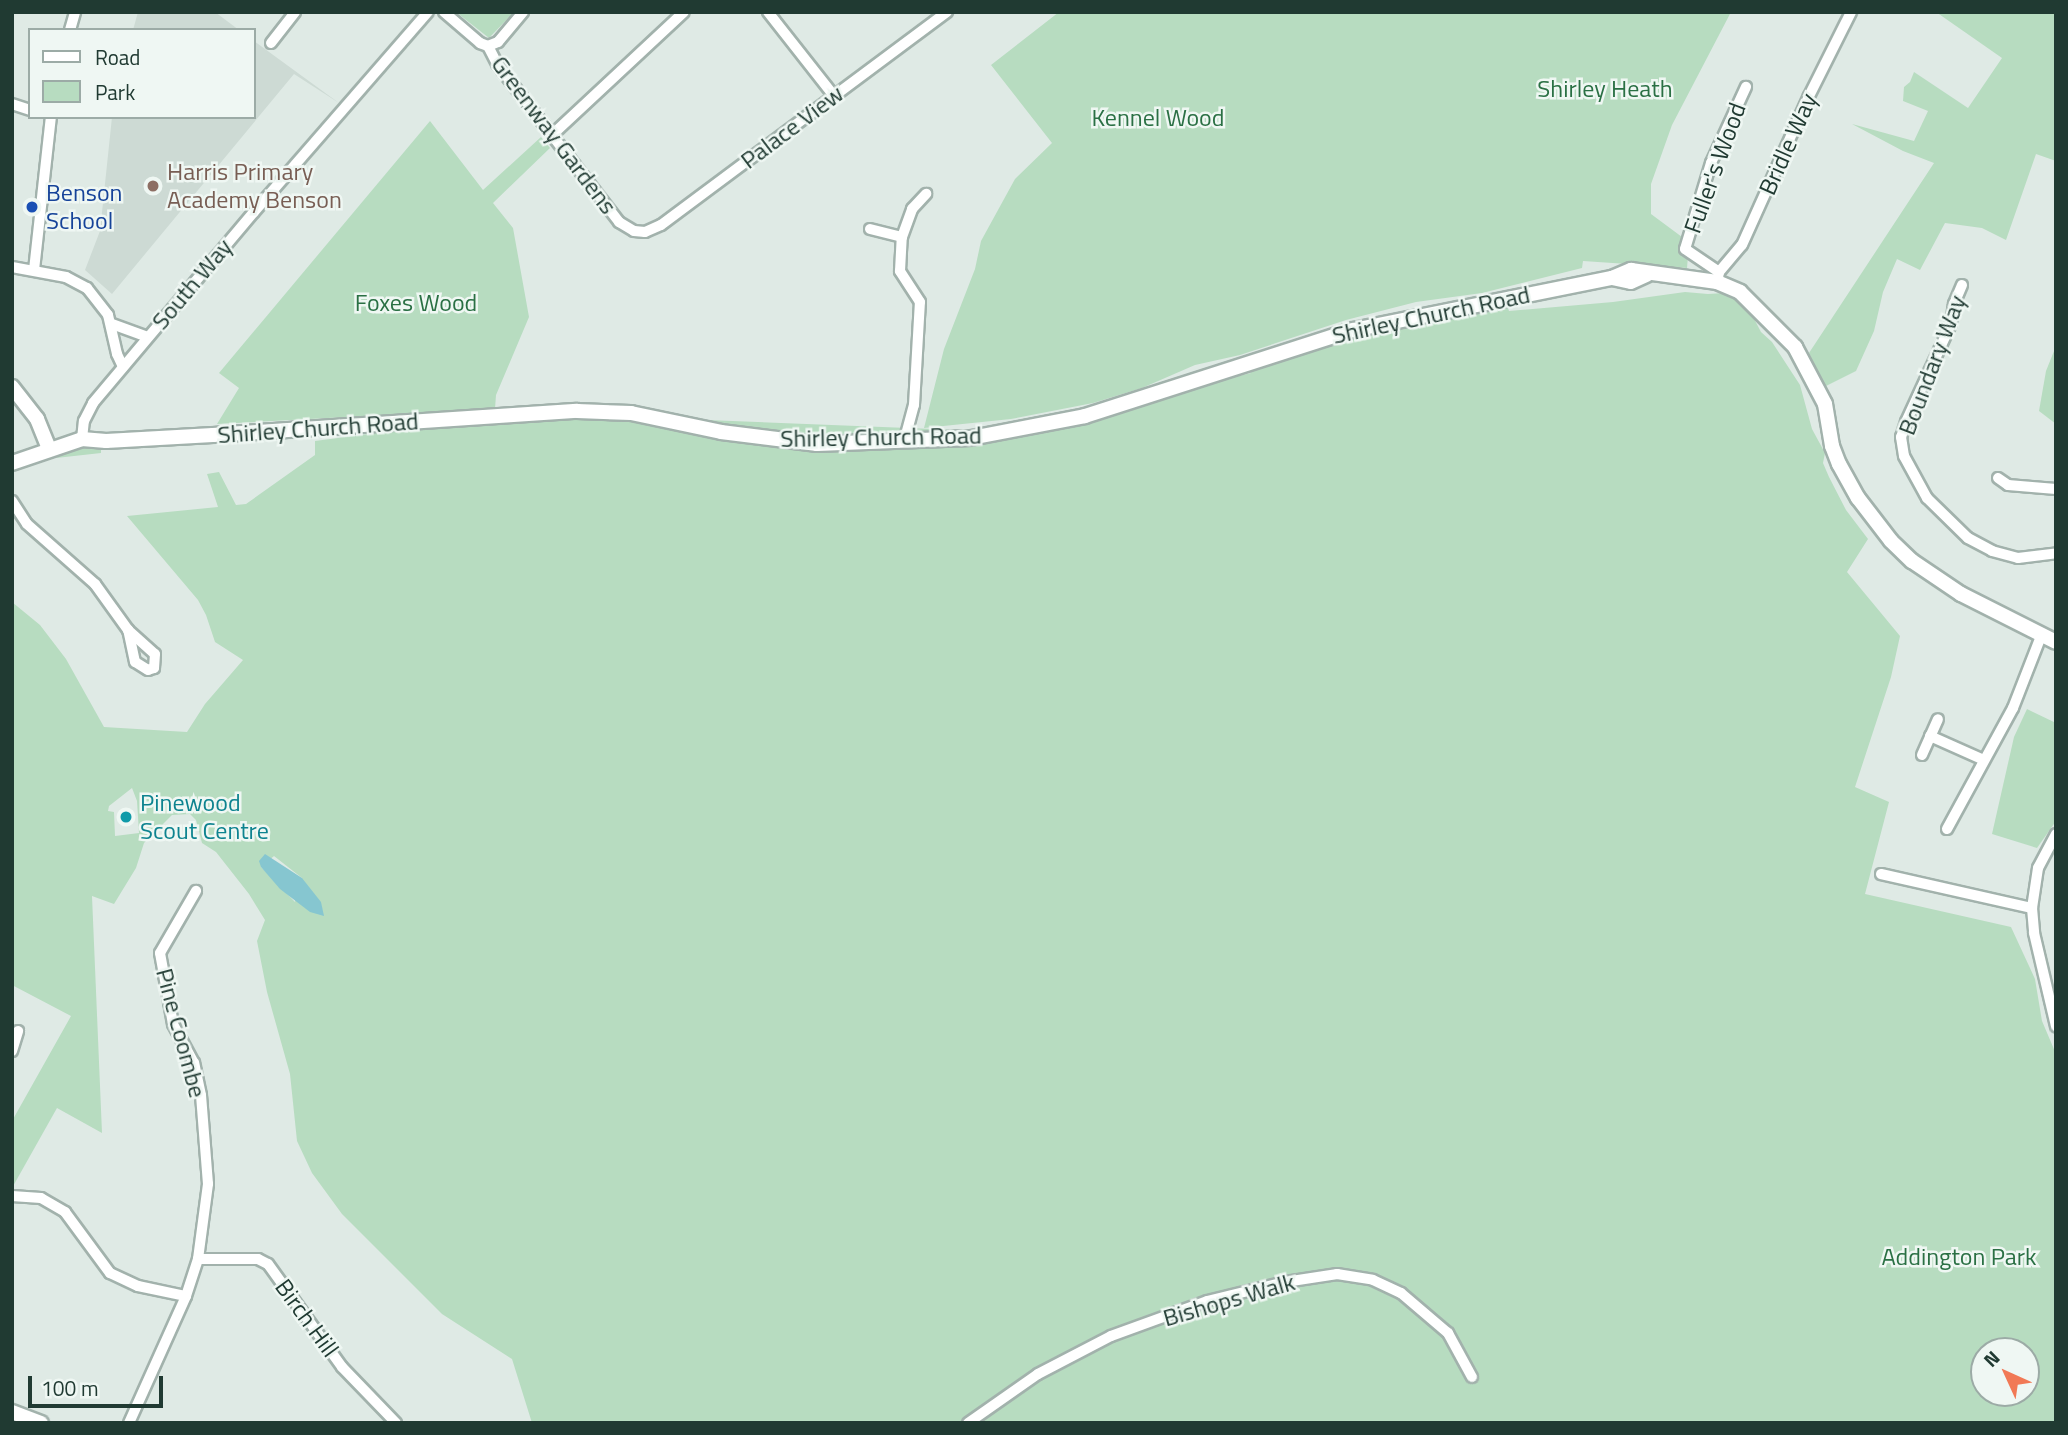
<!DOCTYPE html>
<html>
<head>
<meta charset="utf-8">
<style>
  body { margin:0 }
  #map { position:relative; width:2068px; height:1435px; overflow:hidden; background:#dfeae5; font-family:"Titillium Web",sans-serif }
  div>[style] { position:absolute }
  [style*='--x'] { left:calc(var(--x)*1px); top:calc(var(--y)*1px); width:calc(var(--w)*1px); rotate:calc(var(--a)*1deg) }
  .built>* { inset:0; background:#cddad4 }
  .green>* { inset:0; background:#b7dcc0 }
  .water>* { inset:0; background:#86c6d0 }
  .roads { filter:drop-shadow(2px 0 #a2b2ac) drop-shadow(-2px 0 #a2b2ac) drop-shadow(0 2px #a2b2ac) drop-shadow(0 -2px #a2b2ac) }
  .street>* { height:10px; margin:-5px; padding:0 5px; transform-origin:5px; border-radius:5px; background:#fff }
  .secondary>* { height:14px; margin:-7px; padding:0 7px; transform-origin:7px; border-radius:7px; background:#fff }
  .dots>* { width:19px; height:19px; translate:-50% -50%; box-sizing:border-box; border:4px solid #eff7f3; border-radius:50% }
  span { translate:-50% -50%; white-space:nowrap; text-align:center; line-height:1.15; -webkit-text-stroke:5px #eff7f3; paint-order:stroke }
  .park-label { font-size:24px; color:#2a7044 }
  .street-label { font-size:24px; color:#203a32 }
  .education-label { font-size:24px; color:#785e54 }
  .left { translate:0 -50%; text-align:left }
  .transit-label { font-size:24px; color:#164399 }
  .culture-label { font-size:24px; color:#0d838f }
  .frame { position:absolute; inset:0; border:14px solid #203a32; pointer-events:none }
  .legend { position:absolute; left:28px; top:28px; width:228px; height:91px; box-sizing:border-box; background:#eff7f3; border:2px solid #9caba6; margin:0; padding:9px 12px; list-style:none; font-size:21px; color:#203a32 }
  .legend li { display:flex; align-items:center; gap:14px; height:35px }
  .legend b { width:35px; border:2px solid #9caba6 }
  .north { position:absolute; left:1970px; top:1337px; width:70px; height:70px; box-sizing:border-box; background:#eff7f3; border:2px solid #9caba6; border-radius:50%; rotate:315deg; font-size:19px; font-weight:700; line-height:28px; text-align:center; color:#203a32 }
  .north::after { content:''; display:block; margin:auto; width:24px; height:32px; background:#f17955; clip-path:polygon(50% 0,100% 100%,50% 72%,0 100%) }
  .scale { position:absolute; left:28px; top:1376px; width:135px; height:32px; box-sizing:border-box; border:4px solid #203a32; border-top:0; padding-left:9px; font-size:21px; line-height:24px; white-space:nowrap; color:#203a32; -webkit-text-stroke:5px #eff7f3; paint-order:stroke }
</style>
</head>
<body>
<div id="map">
  <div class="built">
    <i style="clip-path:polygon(138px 12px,215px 12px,239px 30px,133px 30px)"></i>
    <i style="clip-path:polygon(254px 41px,339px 103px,294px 74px,112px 294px,85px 270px,100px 231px,112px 117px,254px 117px)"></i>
  </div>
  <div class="green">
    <i style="clip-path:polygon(456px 12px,514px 12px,489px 38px)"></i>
    <i style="clip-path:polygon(1059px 12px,1731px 12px,1672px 125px,1651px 184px,1651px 214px,1682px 237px,1679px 249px,1688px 256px,1687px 268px,1583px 261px,1582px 268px,1482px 293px,1416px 302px,1346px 320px,1240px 355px,1195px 365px,1142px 388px,1093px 403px,1011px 419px,924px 428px,944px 349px,975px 269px,981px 241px,1015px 179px,1052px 143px,991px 65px)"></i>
    <i style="clip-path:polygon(1936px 12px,2056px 12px,2056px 161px,2036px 154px,2006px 240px,1982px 228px,1945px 223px,1920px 270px,1897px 259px,1883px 292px,1874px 331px,1856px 371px,1824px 387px,1809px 353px,1934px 163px,1903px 151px,1852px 124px,1914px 141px,1928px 111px,1903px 101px,1904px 87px,1910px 82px,1914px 72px,1968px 108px,2002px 58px)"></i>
    <i style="clip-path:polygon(430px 121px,483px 190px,541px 137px,550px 148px,493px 203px,513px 228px,529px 317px,496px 395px,495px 409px,217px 424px,239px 388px,219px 373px)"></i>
    <i style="clip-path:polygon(evenodd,1685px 292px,1708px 294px,1740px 292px,1761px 332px,1772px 342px,1800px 385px,1812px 429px,1825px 453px,1823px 463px,1829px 477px,1846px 510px,1868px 539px,1847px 572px,1900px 636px,1891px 677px,1855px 787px,1889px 802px,1865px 894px,2011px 927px,2035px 979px,2042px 1021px,2056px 1054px,2056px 1423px,532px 1423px,512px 1359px,442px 1314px,342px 1214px,312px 1173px,297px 1141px,290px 1074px,267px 992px,257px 941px,265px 920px,249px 894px,216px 852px,202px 843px,196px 820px,190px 814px,172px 815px,144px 843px,136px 868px,114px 904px,92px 896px,102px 1133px,57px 1108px,12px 1188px,12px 1121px,71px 1016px,12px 985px,12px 602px,40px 625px,66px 659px,104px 727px,187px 732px,205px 704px,243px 660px,215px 642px,206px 615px,198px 600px,127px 516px,218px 507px,207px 474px,219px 472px,236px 505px,246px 504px,315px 455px,315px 441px,530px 413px,1009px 432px,1235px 373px,1239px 376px,1251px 373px,1247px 367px,1372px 330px,1506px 303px,1509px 311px,1613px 302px,1685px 292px,132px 788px,137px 801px,139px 833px,115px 836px,114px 812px,108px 811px,109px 806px,132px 788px,1685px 292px,274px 856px,302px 878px,295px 902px,261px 867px,274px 856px,1685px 292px,1984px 1351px,2026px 1351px,2026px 1393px,1984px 1393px,1984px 1351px)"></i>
    <i style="clip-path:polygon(2056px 346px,2056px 424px,2039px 411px,2046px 371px)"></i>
    <i style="clip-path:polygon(76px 447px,101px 449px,101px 453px,56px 458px)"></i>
    <i style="clip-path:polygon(2027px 709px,2056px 723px,2056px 821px,2037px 848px,1992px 834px,2014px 737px)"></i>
  </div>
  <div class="water">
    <i style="clip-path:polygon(265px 854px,302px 878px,321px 902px,324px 916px,310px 912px,280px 889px,261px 867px,259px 861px)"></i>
  </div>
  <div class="roads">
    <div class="street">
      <i style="--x:444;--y:12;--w:48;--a:40.7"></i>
      <i style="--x:480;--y:43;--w:9;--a:21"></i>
      <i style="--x:488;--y:46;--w:20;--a:63"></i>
      <i style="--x:497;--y:64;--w:200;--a:52.3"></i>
      <i style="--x:619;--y:222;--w:17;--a:31"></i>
      <i style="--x:634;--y:231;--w:11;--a:5"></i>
      <i style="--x:645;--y:232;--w:17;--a:-24"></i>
      <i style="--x:661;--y:225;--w:357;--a:-36.7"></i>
      <i style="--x:768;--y:12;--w:107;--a:51.8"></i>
      <i style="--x:70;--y:30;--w:19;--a:-74"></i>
      <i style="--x:271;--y:43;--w:39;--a:-52"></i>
      <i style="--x:488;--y:46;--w:11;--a:-22"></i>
      <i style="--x:498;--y:42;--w:39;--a:-50"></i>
      <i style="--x:12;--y:104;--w:19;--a:18"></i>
      <i style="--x:552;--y:135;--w:180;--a:-43"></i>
      <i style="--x:870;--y:229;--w:33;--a:14"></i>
      <i style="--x:12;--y:267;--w:55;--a:10.5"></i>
      <i style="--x:66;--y:277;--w:24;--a:28"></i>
      <i style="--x:87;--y:288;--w:34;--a:52"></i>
      <i style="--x:108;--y:315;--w:40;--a:77"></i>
      <i style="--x:117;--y:354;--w:14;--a:65"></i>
      <i style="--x:34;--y:270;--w:154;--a:-83.7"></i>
      <i style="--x:1719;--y:272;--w:35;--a:-50"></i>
      <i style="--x:1742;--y:245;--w:163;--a:-65.8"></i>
      <i style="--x:1809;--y:96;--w:94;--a:-63.4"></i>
      <i style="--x:1718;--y:278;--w:6;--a:-81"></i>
      <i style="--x:1719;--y:272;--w:41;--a:-145.9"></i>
      <i style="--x:1685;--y:249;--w:90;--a:-73.2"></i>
      <i style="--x:1711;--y:163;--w:84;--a:-65.3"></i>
      <i style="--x:1962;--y:285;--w:21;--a:113"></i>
      <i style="--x:1954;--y:304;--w:20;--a:99"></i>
      <i style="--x:1951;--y:324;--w:108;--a:114.7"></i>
      <i style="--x:1906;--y:422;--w:16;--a:108"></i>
      <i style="--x:1901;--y:437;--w:19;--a:81"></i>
      <i style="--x:1904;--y:456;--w:48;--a:61.3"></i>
      <i style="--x:1927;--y:498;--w:57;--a:44.3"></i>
      <i style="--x:1968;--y:538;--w:27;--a:28"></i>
      <i style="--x:1992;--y:551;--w:27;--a:15"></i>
      <i style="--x:2018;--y:558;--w:38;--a:-7"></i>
      <i style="--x:112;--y:324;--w:38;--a:20"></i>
      <i style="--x:82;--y:439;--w:18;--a:-84"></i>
      <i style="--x:84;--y:421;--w:20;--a:-63"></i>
      <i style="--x:93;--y:403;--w:250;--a:-49.9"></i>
      <i style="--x:254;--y:212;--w:265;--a:-49"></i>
      <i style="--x:904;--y:442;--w:38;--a:-75"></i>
      <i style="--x:914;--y:405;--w:103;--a:-86.7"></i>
      <i style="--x:920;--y:302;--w:37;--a:-123"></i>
      <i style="--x:900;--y:271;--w:34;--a:-87"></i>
      <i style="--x:902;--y:237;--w:30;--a:-70"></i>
      <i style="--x:912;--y:209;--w:21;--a:-47"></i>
      <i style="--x:1998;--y:478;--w:12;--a:35"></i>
      <i style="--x:2008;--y:485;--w:48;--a:4.8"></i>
      <i style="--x:12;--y:501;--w:27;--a:57"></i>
      <i style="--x:27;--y:524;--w:91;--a:41.4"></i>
      <i style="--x:95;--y:584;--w:57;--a:54.3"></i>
      <i style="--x:128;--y:630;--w:36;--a:42"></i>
      <i style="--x:155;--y:654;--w:14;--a:94"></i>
      <i style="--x:154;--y:668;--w:6;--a:162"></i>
      <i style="--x:148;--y:670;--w:15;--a:-148"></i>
      <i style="--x:135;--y:662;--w:33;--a:-102"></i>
      <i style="--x:1930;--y:736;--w:59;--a:24"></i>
      <i style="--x:1922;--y:755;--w:39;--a:-66"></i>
      <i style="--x:1947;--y:829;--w:138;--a:-61.4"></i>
      <i style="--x:2013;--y:708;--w:77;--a:-68.7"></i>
      <i style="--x:2056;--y:834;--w:38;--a:118"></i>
      <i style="--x:2038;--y:868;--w:40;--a:98.5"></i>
      <i style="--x:2032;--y:908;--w:25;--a:85"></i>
      <i style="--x:2034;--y:933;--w:96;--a:76.7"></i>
      <i style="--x:1881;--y:874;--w:155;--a:12.7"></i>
      <i style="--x:12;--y:1051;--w:21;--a:-73"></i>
      <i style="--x:12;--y:1196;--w:29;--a:4"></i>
      <i style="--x:41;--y:1198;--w:28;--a:30"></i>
      <i style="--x:65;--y:1212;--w:76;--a:53.6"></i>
      <i style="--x:110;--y:1273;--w:31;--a:25"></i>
      <i style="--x:138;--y:1286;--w:49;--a:11.8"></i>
      <i style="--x:198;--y:1259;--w:60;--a:0"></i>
      <i style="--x:258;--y:1259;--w:11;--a:27"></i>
      <i style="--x:268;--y:1264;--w:127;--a:54.3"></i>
      <i style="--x:342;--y:1367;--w:78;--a:46"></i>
      <i style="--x:129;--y:1423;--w:139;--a:-65.8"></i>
      <i style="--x:186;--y:1296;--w:39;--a:-72"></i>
      <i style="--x:198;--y:1259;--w:76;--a:-82.4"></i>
      <i style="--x:208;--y:1184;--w:89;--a:-94.5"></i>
      <i style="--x:201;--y:1095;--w:33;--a:-102"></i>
      <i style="--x:194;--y:1063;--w:44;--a:-118.3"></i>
      <i style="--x:173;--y:1024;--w:72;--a:-100.4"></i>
      <i style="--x:160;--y:953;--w:72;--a:-59.9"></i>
      <i style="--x:968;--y:1423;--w:85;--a:-35"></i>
      <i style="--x:1038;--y:1374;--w:82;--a:-27.5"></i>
      <i style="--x:1111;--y:1336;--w:102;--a:-20"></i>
      <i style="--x:1207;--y:1301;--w:80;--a:-13.7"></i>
      <i style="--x:1285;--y:1282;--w:53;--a:-8.7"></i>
      <i style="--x:1337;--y:1274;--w:36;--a:9"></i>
      <i style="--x:1373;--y:1280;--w:31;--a:25"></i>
      <i style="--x:1401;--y:1293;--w:62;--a:40.4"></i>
      <i style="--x:1448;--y:1333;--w:50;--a:61.4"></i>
    </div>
    <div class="secondary">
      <i style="--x:1612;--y:278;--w:19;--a:12"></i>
      <i style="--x:1631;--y:282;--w:17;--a:-25"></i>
      <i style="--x:12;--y:387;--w:41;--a:52"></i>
      <i style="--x:37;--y:419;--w:31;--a:68"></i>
      <i style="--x:12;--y:463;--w:74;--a:-18.9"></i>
      <i style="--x:82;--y:439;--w:24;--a:5"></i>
      <i style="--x:106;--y:441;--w:107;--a:-3.2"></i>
      <i style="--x:213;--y:435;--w:365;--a:-3.8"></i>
      <i style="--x:577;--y:411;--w:54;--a:2.1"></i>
      <i style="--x:631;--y:413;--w:92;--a:11.9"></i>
      <i style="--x:721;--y:432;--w:97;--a:7.1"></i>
      <i style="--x:817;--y:444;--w:154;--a:-2.2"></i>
      <i style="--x:971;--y:438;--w:116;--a:-10.9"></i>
      <i style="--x:1085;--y:416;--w:281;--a:-17.8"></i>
      <i style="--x:1353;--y:330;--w:264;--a:-11.4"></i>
      <i style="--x:1612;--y:278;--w:21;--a:-23"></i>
      <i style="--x:1631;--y:270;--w:87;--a:7.9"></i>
      <i style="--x:1717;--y:282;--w:25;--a:23"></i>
      <i style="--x:1740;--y:292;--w:78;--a:45"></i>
      <i style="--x:1795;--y:347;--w:64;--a:62.2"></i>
      <i style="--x:1825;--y:404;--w:43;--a:80.5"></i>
      <i style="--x:1832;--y:446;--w:19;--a:69"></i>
      <i style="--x:1839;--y:464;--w:39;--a:61"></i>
      <i style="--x:1858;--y:498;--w:54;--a:52.5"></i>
      <i style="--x:1891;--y:541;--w:29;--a:44"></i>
      <i style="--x:1912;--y:561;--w:59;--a:34"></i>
      <i style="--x:1961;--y:594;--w:106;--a:26.8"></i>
      <i style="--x:12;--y:1412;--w:31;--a:21"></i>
    </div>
  </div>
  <div class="dots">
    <i style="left:153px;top:186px;background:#8d6e63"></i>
    <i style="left:32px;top:207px;background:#1a4fb4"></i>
    <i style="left:126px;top:817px;background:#0f9aa8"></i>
  </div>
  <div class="park-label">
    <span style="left:1605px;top:89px">Shirley Heath</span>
    <span style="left:1158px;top:118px">Kennel Wood</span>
    <span style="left:416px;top:303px">Foxes Wood</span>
    <span style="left:1959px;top:1257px">Addington Park</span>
  </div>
  <div class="street-label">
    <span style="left:792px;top:127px;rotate:-37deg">Palace View</span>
    <span style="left:554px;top:135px;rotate:53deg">Greenway Gardens</span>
    <span style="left:1788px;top:144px;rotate:-66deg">Bridle Way</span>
    <span style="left:1715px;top:168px;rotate:-70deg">Fuller's Wood</span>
    <span style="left:192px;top:284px;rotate:-50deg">South Way</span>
    <span style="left:1431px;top:315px;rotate:-12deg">Shirley Church Road</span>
    <span style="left:1932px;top:365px;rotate:-69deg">Boundary Way</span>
    <span style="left:318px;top:428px;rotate:-4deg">Shirley Church Road</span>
    <span style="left:881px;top:437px;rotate:-1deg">Shirley Church Road</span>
    <span style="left:181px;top:1033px;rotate:75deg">Pine Coombe</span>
    <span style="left:1229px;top:1300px;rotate:-16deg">Bishops Walk</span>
    <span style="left:307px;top:1318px;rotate:54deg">Birch Hill</span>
  </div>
  <div class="education-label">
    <span class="left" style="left:167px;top:186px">Harris Primary<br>Academy Benson</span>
  </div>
  <div class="transit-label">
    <span class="left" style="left:46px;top:207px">Benson<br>School</span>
  </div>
  <div class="culture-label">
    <span class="left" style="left:140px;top:817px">Pinewood<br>Scout Centre</span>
  </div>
  <div class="frame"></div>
  <ul class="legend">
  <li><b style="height:9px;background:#fff"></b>Road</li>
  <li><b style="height:19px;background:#b7dcc0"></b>Park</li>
  </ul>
  <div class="north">N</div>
  <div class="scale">100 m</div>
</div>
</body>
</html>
